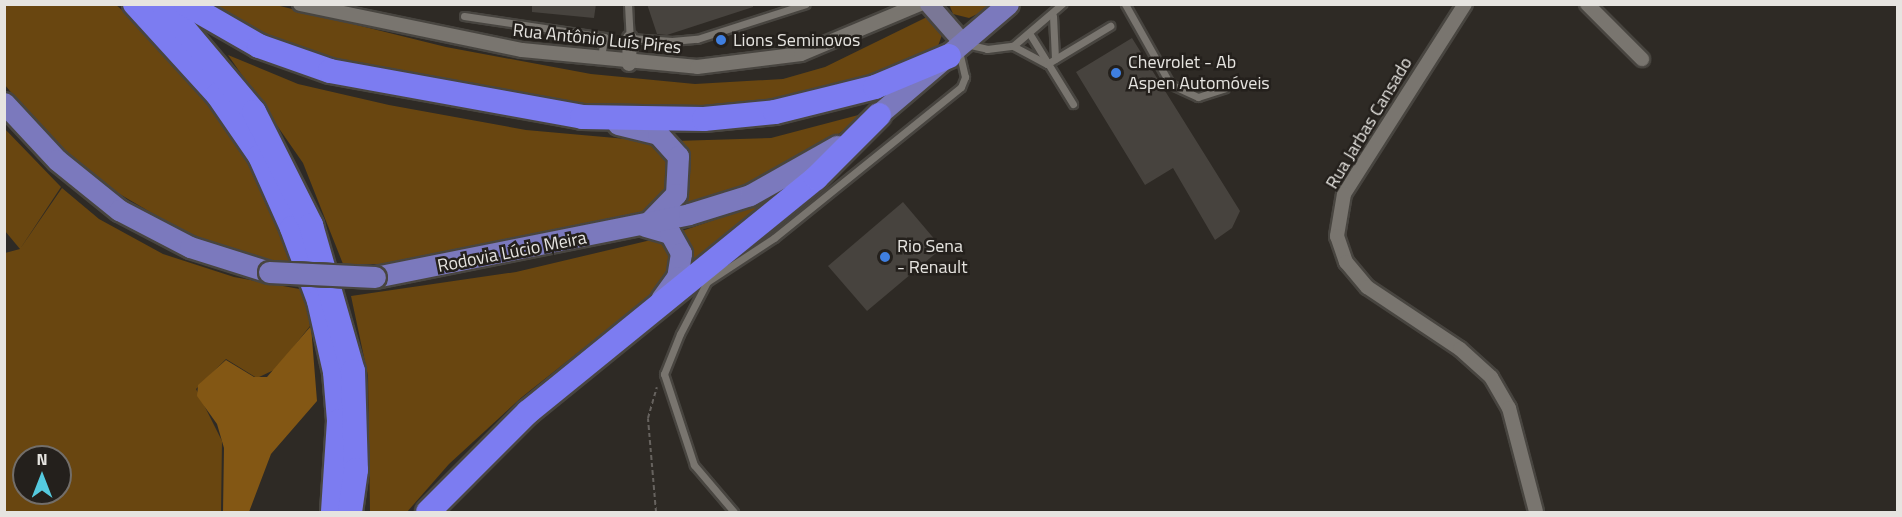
<!DOCTYPE html>
<html>
<head>
<meta charset="utf-8">
<style>
  body { margin:0 }
  #map { position:relative; width:1902px; height:517px; overflow:hidden; background:#2e2a25; font-family:"Titillium Web",sans-serif }
  div>[style] { position:absolute }
  [style*='--x'] { left:calc(var(--x)*1px); top:calc(var(--y)*1px); width:calc(var(--w)*1px); rotate:calc(var(--a)*1deg) }
  .green>* { inset:0; background:#694610 }
  .forest>* { inset:0; background:#835714 }
  .building>* { inset:0; background:#47433e }
  .path>* { height:2px; margin-top:-1px; transform-origin:0; background:repeating-linear-gradient(90deg,#66625e 0 4.5px,transparent 0 7.5px) }
  .roads { filter:drop-shadow(2px 0 #484540) drop-shadow(-2px 0 #484540) drop-shadow(0 2px #484540) drop-shadow(0 -2px #484540) }
  .lane>* { height:7px; margin:-3.5px; padding:0 3.5px; transform-origin:3.5px; border-radius:3.5px; background:#79756f }
  .street>* { height:14px; margin:-7px; padding:0 7px; transform-origin:7px; border-radius:7px; background:#79756f }
  .secondary>* { height:18px; margin:-9px; padding:0 9px; transform-origin:9px; border-radius:9px; background:#7a7796 }
  .primary>* { height:21px; margin:-10.5px; padding:0 10.5px; transform-origin:10.5px; border-radius:10.5px; background:#7b79bd }
  .highway>* { height:24px; margin:-12px; padding:0 12px; transform-origin:12px; border-radius:12px; background:#7c7cf1 }
  .bridges { filter:drop-shadow(2px 0 #484540) drop-shadow(-2px 0 #484540) drop-shadow(0 2px #484540) drop-shadow(0 -2px #484540) }
  .primary-bridge>* { height:21px; margin:-10.5px; padding:0 10.5px; transform-origin:10.5px; border-radius:10.5px; background:#7b79bd }
  .dots>* { width:16px; height:16px; translate:-50% -50%; box-sizing:border-box; border:3px solid #24201c; border-radius:50% }
  span { translate:-50% -50%; white-space:nowrap; text-align:center; line-height:1.15; -webkit-text-stroke:5px #24201c; paint-order:stroke }
  .street-label { font-size:18px; color:#e6e4e0 }
  .poi-label { font-size:18px; color:#e6e4e0 }
  .left { translate:0 -50%; text-align:left }
  .frame { position:absolute; inset:0; border:6px solid #e6e4e0; pointer-events:none }
  .north { position:absolute; left:12px; top:445px; width:60px; height:60px; box-sizing:border-box; background:#24201c; border:2px solid #726e6a; border-radius:50%; rotate:0deg; font-size:16px; font-weight:700; line-height:24px; text-align:center; color:#e6e4e0 }
  .north::after { content:''; display:block; margin:auto; width:21px; height:27px; background:#55cadf; clip-path:polygon(50% 0,100% 100%,50% 72%,0 100%) }
</style>
</head>
<body>
<div id="map">
  <div class="green">
    <i style="clip-path:polygon(949px 4px,996px 5px,969px 18px,953px 14px)"></i>
    <i style="clip-path:polygon(4px 5px,116px 5px,139px 24px,198px 88px,251px 168px,273px 208px,293px 268px,204px 240px,167px 222px,106px 186px,56px 148px,5px 85px)"></i>
    <i style="clip-path:polygon(206px 5px,276px 5px,446px 47px,591px 74px,695px 84px,783px 79px,825px 67px,927px 17px,942px 35px,938px 46px,887px 74px,758px 109px,612px 109px,485px 94px,286px 50px)"></i>
    <i style="clip-path:polygon(228px 55px,298px 84px,389px 105px,526px 130px,649px 141px,667px 156px,671px 187px,649px 214px,393px 264px,343px 264px,303px 163px)"></i>
    <i style="clip-path:polygon(866px 113px,828px 142px,763px 179px,675px 208px,688px 172px,675px 141px,771px 138px)"></i>
    <i style="clip-path:polygon(evenodd,4px 128px,61px 187px,20px 249px,62px 188px,99px 219px,163px 254px,234px 277px,305px 290px,310px 326px,276px 369px,257px 378px,226px 359px,196px 389px,222px 441px,221px 512px,5px 512px,5px 253px,20px 249px,5px 231px,4px 128px,24px 457px,60px 457px,60px 493px,24px 493px,24px 457px)"></i>
    <i style="clip-path:polygon(769px 201px,707px 250px,680px 283px,676px 233px)"></i>
    <i style="clip-path:polygon(651px 240px,663px 241px,673px 252px,666px 283px,522px 397px,449px 464px,407px 512px,370px 512px,368px 376px,351px 296px,516px 272px)"></i>
  </div>
  <div class="forest">
    <i style="clip-path:polygon(311px 326px,317px 401px,271px 454px,249px 512px,223px 512px,224px 448px,217px 424px,197px 396px,198px 385px,226px 360px,254px 377px,267px 377px)"></i>
  </div>
  <div class="building">
    <i style="clip-path:polygon(532px 4px,596px 4px,594px 18px,532px 12px)"></i>
    <i style="clip-path:polygon(647px 4px,753px 4px,753px 7px,667px 35px,657px 34px)"></i>
    <i style="clip-path:polygon(1132px 38px,1240px 211px,1232px 228px,1215px 240px,1173px 168px,1145px 185px,1076px 72px)"></i>
    <i style="clip-path:polygon(903px 202px,942px 248px,867px 311px,828px 266px)"></i>
  </div>
  <div class="path">
    <i style="--x:656;--y:512;--w:94;--a:-94.9"></i>
    <i style="--x:648;--y:418;--w:32;--a:-74"></i>
  </div>
  <div class="roads">
    <div class="lane">
      <i style="--x:628;--y:4;--w:34;--a:87"></i>
      <i style="--x:630;--y:38;--w:42;--a:4.1"></i>
      <i style="--x:672;--y:41;--w:25;--a:-5"></i>
      <i style="--x:697;--y:39;--w:114;--a:-17.8"></i>
      <i style="--x:1125;--y:4;--w:92;--a:60.6"></i>
      <i style="--x:1170;--y:84;--w:31;--a:25"></i>
      <i style="--x:1198;--y:97;--w:28;--a:-18"></i>
      <i style="--x:464;--y:16;--w:142;--a:8.5"></i>
      <i style="--x:604;--y:37;--w:21;--a:98"></i>
      <i style="--x:1053;--y:16;--w:43;--a:87.3"></i>
      <i style="--x:1031;--y:36;--w:80;--a:58.3"></i>
      <i style="--x:966;--y:44;--w:22;--a:13"></i>
      <i style="--x:987;--y:49;--w:26;--a:-7"></i>
      <i style="--x:1013;--y:46;--w:65;--a:-40.6"></i>
      <i style="--x:1013;--y:46;--w:38;--a:28"></i>
      <i style="--x:1047;--y:64;--w:74;--a:-31.1"></i>
      <i style="--x:734;--y:512;--w:62;--a:-130.4"></i>
      <i style="--x:694;--y:465;--w:96;--a:-108.2"></i>
      <i style="--x:664;--y:374;--w:43;--a:-68.2"></i>
      <i style="--x:680;--y:334;--w:59;--a:-62.6"></i>
      <i style="--x:707;--y:282;--w:80;--a:-33.3"></i>
      <i style="--x:774;--y:238;--w:240;--a:-38.9"></i>
      <i style="--x:961;--y:87;--w:11;--a:-68"></i>
      <i style="--x:965;--y:77;--w:28;--a:-103"></i>
    </div>
    <div class="street">
      <i style="--x:300;--y:4;--w:227;--a:11.7"></i>
      <i style="--x:522;--y:50;--w:176;--a:5.5"></i>
      <i style="--x:697;--y:67;--w:105;--a:-7.1"></i>
      <i style="--x:801;--y:54;--w:129;--a:-22.8"></i>
      <i style="--x:1465;--y:4;--w:225;--a:122.5"></i>
      <i style="--x:1344;--y:194;--w:43;--a:99.5"></i>
      <i style="--x:1337;--y:236;--w:28;--a:71"></i>
      <i style="--x:1346;--y:262;--w:33;--a:50"></i>
      <i style="--x:1367;--y:287;--w:112;--a:33.7"></i>
      <i style="--x:1460;--y:349;--w:42;--a:42.1"></i>
      <i style="--x:1491;--y:377;--w:36;--a:60"></i>
      <i style="--x:1509;--y:408;--w:107;--a:75.4"></i>
      <i style="--x:1587;--y:4;--w:78;--a:45"></i>
      <i style="--x:629;--y:64;--w:26;--a:-88"></i>
    </div>
    <div class="secondary">
      <i style="--x:929;--y:4;--w:52;--a:48.9"></i>
    </div>
    <div class="primary">
      <i style="--x:4;--y:103;--w:78;--a:47.1"></i>
      <i style="--x:57;--y:160;--w:80;--a:38.9"></i>
      <i style="--x:119;--y:210;--w:80;--a:27.5"></i>
      <i style="--x:190;--y:247;--w:83;--a:17.6"></i>
      <i style="--x:618;--y:124;--w:41;--a:14"></i>
      <i style="--x:658;--y:134;--w:30;--a:48"></i>
      <i style="--x:678;--y:156;--w:38;--a:93"></i>
      <i style="--x:676;--y:194;--w:37;--a:134"></i>
      <i style="--x:867;--y:124;--w:185;--a:-40.4"></i>
      <i style="--x:645;--y:226;--w:26;--a:16"></i>
      <i style="--x:670;--y:233;--w:23;--a:61"></i>
      <i style="--x:681;--y:253;--w:24;--a:99"></i>
      <i style="--x:677;--y:277;--w:27;--a:126"></i>
      <i style="--x:375;--y:277;--w:320;--a:-11.3"></i>
      <i style="--x:689;--y:214;--w:64;--a:-17.3"></i>
      <i style="--x:750;--y:195;--w:100;--a:-29.4"></i>
    </div>
    <div class="highway">
      <i style="--x:135;--y:4;--w:123;--a:47.6"></i>
      <i style="--x:218;--y:95;--w:74;--a:55.5"></i>
      <i style="--x:260;--y:156;--w:79;--a:66"></i>
      <i style="--x:292;--y:228;--w:78;--a:69.7"></i>
      <i style="--x:319;--y:301;--w:73;--a:77.3"></i>
      <i style="--x:335;--y:372;--w:49;--a:85.3"></i>
      <i style="--x:339;--y:421;--w:91;--a:93.8"></i>
      <i style="--x:163;--y:4;--w:141;--a:49.9"></i>
      <i style="--x:254;--y:112;--w:127;--a:63.2"></i>
      <i style="--x:311;--y:225;--w:152;--a:74"></i>
      <i style="--x:353;--y:371;--w:99;--a:88.3"></i>
      <i style="--x:356;--y:470;--w:42;--a:98.1"></i>
      <i style="--x:186;--y:4;--w:84;--a:29.9"></i>
      <i style="--x:259;--y:46;--w:75;--a:19.4"></i>
      <i style="--x:330;--y:71;--w:256;--a:10.3"></i>
      <i style="--x:582;--y:117;--w:122;--a:0.9"></i>
      <i style="--x:704;--y:119;--w:71;--a:-5.6"></i>
      <i style="--x:775;--y:112;--w:103;--a:-14"></i>
      <i style="--x:875;--y:87;--w:80;--a:-22.7"></i>
      <i style="--x:428;--y:512;--w:141;--a:-45"></i>
      <i style="--x:528;--y:412;--w:371;--a:-39.1"></i>
      <i style="--x:816;--y:178;--w:89;--a:-45"></i>
    </div>
  </div>
  <div class="bridges">
    <div class="primary-bridge">
      <i style="--x:269;--y:272;--w:106;--a:2.7"></i>
    </div>
  </div>
  <div class="dots">
    <i style="left:721px;top:40px;background:#3f7fe0"></i>
    <i style="left:1116px;top:73px;background:#3f7fe0"></i>
    <i style="left:885px;top:257px;background:#3f7fe0"></i>
  </div>
  <div class="street-label">
    <span style="left:597px;top:39px;rotate:6deg">Rua Antônio Luís Pires</span>
    <span style="left:1369px;top:123px;rotate:-59deg">Rua Jarbas Cansado</span>
    <span style="left:512px;top:252px;rotate:-11deg">Rodovia Lúcio Meira</span>
  </div>
  <div class="poi-label">
    <span class="left" style="left:733px;top:40px">Lions Seminovos</span>
    <span class="left" style="left:1128px;top:73px">Chevrolet - Ab<br>Aspen Automóveis</span>
    <span class="left" style="left:897px;top:257px">Rio Sena<br>- Renault</span>
  </div>
  <div class="frame"></div>
  <div class="north">N</div>
</div>
</body>
</html>
